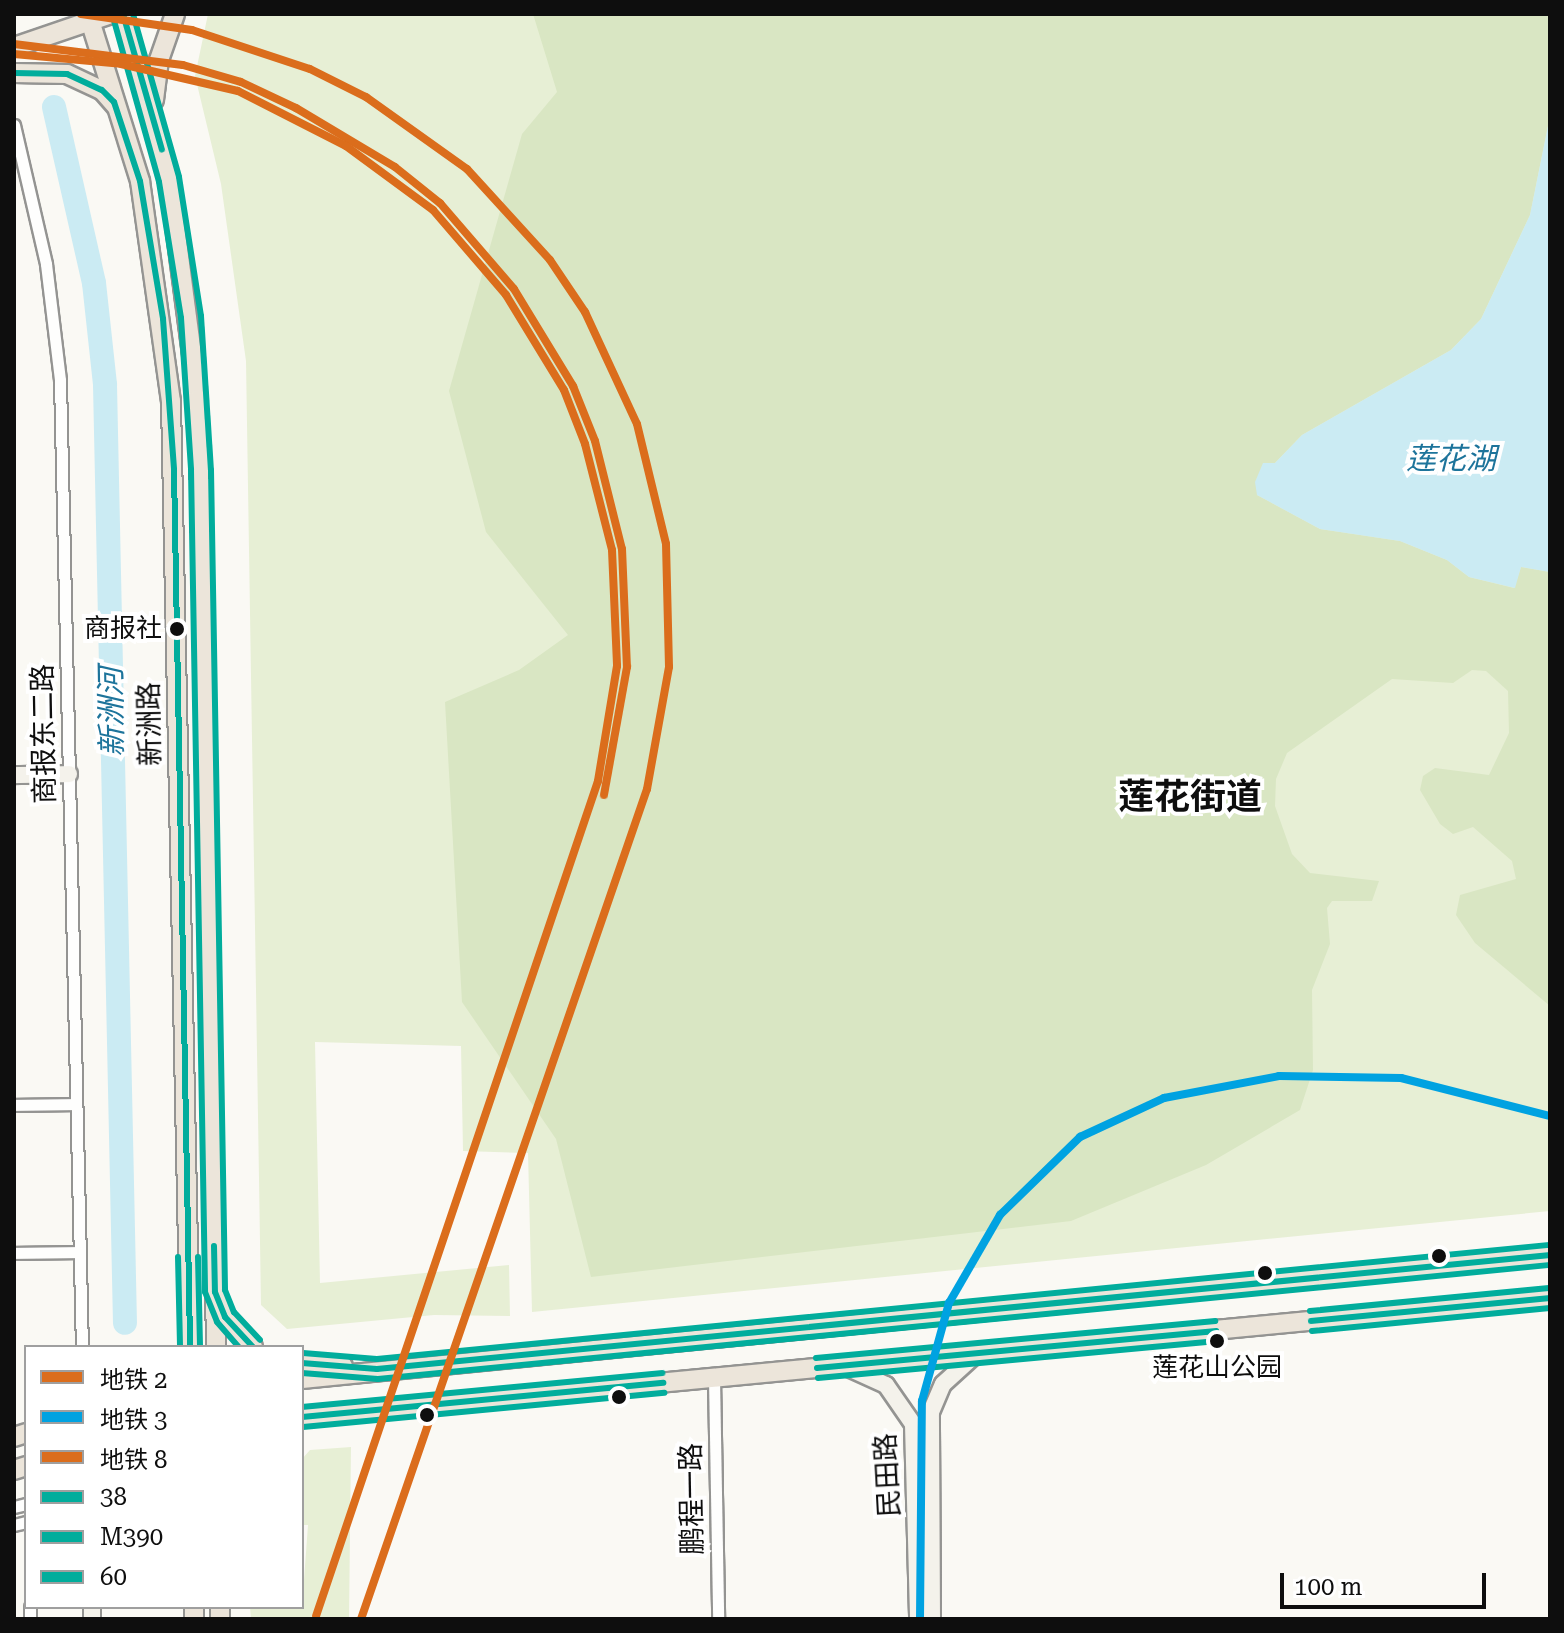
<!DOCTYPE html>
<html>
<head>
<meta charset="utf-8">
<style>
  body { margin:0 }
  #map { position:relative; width:1564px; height:1633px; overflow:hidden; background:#faf9f4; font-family:"Roboto Serif","Noto Sans SC",serif }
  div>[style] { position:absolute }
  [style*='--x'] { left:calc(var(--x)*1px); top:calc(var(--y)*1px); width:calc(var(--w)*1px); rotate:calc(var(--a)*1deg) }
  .green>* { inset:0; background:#e7efd5 }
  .forest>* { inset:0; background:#d9e6c3 }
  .water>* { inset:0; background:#cbebf3 }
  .river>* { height:24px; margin:-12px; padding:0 12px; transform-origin:12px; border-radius:12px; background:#cbebf3 }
  .roads { filter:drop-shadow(2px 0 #949492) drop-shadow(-2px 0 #949492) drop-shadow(0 2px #949492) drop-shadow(0 -2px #949492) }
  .street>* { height:11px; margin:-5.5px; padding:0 5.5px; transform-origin:5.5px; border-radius:5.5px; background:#fefefd }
  .secondary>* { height:16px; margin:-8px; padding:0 8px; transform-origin:8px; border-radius:8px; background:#f4f2eb }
  .primary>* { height:18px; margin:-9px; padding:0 9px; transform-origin:9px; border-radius:9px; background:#ece5da }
  .bus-1>* { height:6px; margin:-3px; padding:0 3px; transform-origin:3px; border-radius:3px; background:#01ad9c }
  .bus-2>* { height:6px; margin:-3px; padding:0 3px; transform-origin:3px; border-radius:3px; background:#01ad9c }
  .bus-3>* { height:6px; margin:-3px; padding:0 3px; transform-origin:3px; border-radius:3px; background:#01ad9c }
  .metro-1>* { height:8px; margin:-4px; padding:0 4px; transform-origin:4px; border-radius:4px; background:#db6d1c }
  .metro-2>* { height:8px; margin:-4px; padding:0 4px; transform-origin:4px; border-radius:4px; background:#00a2e1 }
  .metro-3>* { height:8px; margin:-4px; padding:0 4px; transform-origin:4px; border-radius:4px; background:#db6d1c }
  .dots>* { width:22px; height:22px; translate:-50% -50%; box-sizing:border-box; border:4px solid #fff; border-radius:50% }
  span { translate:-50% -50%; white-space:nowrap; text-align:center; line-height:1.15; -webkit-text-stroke:8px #fff; paint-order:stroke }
  .bus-label { font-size:26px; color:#0e0e0e }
  .right { translate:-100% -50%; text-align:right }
  .street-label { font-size:28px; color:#0e0e0e }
  .water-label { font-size:30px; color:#1d749b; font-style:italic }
  .district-label { font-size:36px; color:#0e0e0e; font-weight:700 }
  .frame { position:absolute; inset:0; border:16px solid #0e0e0e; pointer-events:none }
  .legend { position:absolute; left:24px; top:1345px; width:280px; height:264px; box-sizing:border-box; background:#fff; border:2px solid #9f9f9f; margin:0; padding:10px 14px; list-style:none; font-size:24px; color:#0e0e0e }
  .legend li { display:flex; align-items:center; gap:16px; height:40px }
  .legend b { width:40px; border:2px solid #9f9f9f }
  .scale { position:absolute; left:1280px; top:1573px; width:206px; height:36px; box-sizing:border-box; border:4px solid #0e0e0e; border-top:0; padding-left:10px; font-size:24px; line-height:28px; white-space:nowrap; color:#0e0e0e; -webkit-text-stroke:6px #fff; paint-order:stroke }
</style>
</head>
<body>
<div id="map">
  <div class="green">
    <i style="clip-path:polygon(208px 14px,1550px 14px,1550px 1211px,532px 1312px,528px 1153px,463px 1151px,461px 1046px,315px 1042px,320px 1283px,509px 1265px,510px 1316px,434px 1315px,287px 1329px,261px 1305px,246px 361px,221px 184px,195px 76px)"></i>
    <i style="clip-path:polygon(351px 1447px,349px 1619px,251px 1619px,250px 1607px,302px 1607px,308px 1525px,302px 1525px,302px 1459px,310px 1450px)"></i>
  </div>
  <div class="forest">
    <i style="clip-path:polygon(533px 14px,1550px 14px,1550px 116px,1530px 215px,1481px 319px,1451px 350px,1302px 435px,1275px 463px,1257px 495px,1320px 529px,1400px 541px,1447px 560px,1469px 577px,1514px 588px,1521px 567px,1550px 572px,1550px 1006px,1475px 943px,1456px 915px,1460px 895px,1516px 879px,1512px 861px,1473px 827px,1453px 834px,1440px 824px,1420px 790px,1423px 776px,1435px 768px,1489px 775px,1509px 733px,1508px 691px,1486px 671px,1472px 670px,1453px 683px,1392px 679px,1287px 753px,1276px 779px,1275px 806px,1292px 854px,1310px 873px,1379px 881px,1372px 901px,1332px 901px,1327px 908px,1330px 944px,1312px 990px,1313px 1070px,1300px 1110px,1206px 1165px,1071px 1221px,591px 1277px,556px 1139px,462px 1002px,445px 702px,519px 670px,568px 635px,486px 532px,449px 391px,522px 134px,557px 92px)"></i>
  </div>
  <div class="water">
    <i style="clip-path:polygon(1550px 116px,1550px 572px,1521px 567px,1515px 588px,1469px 577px,1447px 560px,1400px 541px,1320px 529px,1257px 495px,1255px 482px,1263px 463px,1275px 463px,1302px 435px,1451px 350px,1481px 319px,1530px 215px)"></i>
  </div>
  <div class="river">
    <i style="--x:54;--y:107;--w:180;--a:77.2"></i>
    <i style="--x:94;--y:283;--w:103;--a:83.8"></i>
    <i style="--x:105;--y:385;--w:938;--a:88.78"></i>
  </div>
  <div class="roads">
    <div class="street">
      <i style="--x:14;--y:125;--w:143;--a:77"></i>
      <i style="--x:46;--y:264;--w:117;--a:83.1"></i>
      <i style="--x:60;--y:380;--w:967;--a:88.7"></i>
      <i style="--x:14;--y:1105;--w:61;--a:-0.9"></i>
      <i style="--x:14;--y:1253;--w:64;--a:-0.9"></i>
      <i style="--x:714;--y:1378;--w:241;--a:89"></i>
      <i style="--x:14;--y:1507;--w:12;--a:-14"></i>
      <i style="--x:14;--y:1525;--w:12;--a:-14"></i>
      <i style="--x:30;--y:1619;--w:12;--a:-90"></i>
    </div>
    <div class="secondary">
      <i style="--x:14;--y:775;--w:55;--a:-1"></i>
      <i style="--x:844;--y:1366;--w:46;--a:24.3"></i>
      <i style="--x:886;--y:1385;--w:47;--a:55.3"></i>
      <i style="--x:913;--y:1424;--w:195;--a:88.5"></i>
      <i style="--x:92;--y:1607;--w:12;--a:90"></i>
      <i style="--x:932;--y:1619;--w:207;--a:-90.3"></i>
      <i style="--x:931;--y:1412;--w:30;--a:-67"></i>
      <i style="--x:943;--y:1384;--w:43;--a:-42.2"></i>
    </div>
    <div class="primary">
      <i style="--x:88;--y:14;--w:175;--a:72.7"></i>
      <i style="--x:140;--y:181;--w:222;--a:82"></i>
      <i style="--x:171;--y:401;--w:946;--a:88.85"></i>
      <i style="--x:123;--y:14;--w:172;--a:74.5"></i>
      <i style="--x:169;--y:180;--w:221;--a:82.5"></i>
      <i style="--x:198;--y:399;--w:948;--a:88.91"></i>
      <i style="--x:14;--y:47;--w:102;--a:-18.8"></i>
      <i style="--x:14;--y:73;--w:53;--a:1.1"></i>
      <i style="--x:67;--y:74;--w:38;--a:25"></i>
      <i style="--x:102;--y:90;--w:21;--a:49"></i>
      <i style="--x:154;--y:100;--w:40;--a:-82.9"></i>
      <i style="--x:159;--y:60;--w:49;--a:-70.8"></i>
      <i style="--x:217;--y:1299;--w:20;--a:66"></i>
      <i style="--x:225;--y:1317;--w:41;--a:47"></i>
      <i style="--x:302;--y:1363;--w:41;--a:4.2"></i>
      <i style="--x:302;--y:1379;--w:1254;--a:-5.67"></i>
      <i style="--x:302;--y:1417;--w:1254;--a:-5.45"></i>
      <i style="--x:14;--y:1437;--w:13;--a:-18"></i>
      <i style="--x:14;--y:1470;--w:13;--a:-18"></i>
      <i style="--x:194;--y:1607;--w:12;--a:90"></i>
      <i style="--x:220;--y:1607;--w:12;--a:90"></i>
    </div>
  </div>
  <div class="bus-1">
    <i style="--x:123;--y:14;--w:141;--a:74"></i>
    <i style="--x:14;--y:73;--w:53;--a:1.1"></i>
    <i style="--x:67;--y:74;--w:38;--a:25"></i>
    <i style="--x:102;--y:90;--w:17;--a:45"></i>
    <i style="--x:114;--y:102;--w:83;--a:71.8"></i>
    <i style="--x:140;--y:181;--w:140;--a:80.5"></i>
    <i style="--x:163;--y:319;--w:151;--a:85.8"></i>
    <i style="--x:174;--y:470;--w:877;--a:88.95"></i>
    <i style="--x:214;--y:1246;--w:46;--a:88.8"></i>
    <i style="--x:215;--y:1292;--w:27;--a:68"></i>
    <i style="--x:225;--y:1317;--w:41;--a:47"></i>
    <i style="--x:1311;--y:1321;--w:240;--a:-5.5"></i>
    <i style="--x:302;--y:1363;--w:75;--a:4.6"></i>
    <i style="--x:377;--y:1369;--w:1179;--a:-5.55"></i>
    <i style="--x:817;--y:1368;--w:401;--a:-5.3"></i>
    <i style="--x:302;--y:1417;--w:363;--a:-5.4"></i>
  </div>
  <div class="bus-2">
    <i style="--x:113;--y:17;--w:171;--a:74.4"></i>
    <i style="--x:159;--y:182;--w:138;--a:80.8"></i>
    <i style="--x:181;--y:318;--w:152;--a:86.2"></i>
    <i style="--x:191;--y:470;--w:822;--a:89.02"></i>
    <i style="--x:205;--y:1292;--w:32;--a:68"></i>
    <i style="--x:217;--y:1322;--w:33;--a:49"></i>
    <i style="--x:178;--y:1257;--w:90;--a:88.7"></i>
    <i style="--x:1312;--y:1331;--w:239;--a:-5.5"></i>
    <i style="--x:302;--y:1373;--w:76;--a:4.5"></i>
    <i style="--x:378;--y:1379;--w:1178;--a:-5.56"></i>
    <i style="--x:818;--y:1378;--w:401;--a:-5.3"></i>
    <i style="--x:303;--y:1427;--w:363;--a:-5.4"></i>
  </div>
  <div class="bus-3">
    <i style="--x:133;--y:14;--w:169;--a:74.2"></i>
    <i style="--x:179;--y:177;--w:141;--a:81"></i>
    <i style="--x:201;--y:316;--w:154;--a:86.3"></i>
    <i style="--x:211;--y:470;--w:820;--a:89.02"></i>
    <i style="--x:225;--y:1290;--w:24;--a:68"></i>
    <i style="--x:234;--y:1312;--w:38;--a:47"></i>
    <i style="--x:198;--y:1257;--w:90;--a:88.7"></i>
    <i style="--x:1310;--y:1311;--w:240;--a:-5.5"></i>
    <i style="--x:303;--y:1353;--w:74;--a:4.6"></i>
    <i style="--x:377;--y:1359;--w:1178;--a:-5.56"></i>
    <i style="--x:816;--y:1358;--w:401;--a:-5.3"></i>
    <i style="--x:302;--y:1407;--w:362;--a:-5.4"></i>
  </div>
  <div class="metro-1">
    <i style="--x:81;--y:14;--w:112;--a:8.2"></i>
    <i style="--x:192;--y:30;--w:124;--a:18.3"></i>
    <i style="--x:310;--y:69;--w:63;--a:26.6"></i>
    <i style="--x:366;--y:97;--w:124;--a:35.5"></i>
    <i style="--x:467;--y:169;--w:123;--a:47.6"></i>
    <i style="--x:550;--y:260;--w:63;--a:56.1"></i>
    <i style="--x:585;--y:312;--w:123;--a:65.1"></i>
    <i style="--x:637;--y:424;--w:123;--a:76.4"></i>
    <i style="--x:666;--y:544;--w:123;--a:88.6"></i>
    <i style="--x:669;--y:667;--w:124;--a:100.2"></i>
    <i style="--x:647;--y:789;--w:878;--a:109.01"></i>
    <i style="--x:14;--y:44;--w:170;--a:7.1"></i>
    <i style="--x:183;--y:65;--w:60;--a:16.3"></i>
    <i style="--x:241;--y:82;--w:61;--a:25.3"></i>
    <i style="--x:296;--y:108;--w:115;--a:30.8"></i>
    <i style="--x:395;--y:167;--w:58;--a:38.7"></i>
    <i style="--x:440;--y:203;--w:113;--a:49.3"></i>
    <i style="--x:514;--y:289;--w:114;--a:58.7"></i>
    <i style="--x:573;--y:386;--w:59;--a:68.2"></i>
    <i style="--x:595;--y:441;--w:111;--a:76"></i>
    <i style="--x:622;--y:549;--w:118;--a:87.6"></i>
    <i style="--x:627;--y:667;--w:130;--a:100.2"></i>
  </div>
  <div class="metro-2">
    <i style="--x:920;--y:1619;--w:218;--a:-89.5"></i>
    <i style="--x:922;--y:1401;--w:102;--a:-74.6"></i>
    <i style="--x:949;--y:1303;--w:102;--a:-59.9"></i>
    <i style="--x:1000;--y:1215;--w:112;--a:-44.3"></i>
    <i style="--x:1080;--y:1137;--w:93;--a:-24.9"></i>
    <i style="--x:1164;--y:1098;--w:117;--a:-10.8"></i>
    <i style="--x:1279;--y:1076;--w:122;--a:0.9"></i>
    <i style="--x:1401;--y:1078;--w:154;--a:14.3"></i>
  </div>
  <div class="metro-3">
    <i style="--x:14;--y:54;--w:107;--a:5.3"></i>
    <i style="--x:121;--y:64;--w:120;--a:13"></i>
    <i style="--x:238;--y:91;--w:121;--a:27"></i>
    <i style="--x:346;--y:146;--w:108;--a:36.3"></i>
    <i style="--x:433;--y:210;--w:112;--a:49.3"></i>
    <i style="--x:506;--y:295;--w:111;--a:58.6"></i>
    <i style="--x:564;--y:390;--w:58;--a:68.7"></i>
    <i style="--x:585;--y:444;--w:109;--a:75.7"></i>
    <i style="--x:612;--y:550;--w:116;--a:87.5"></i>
    <i style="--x:617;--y:666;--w:117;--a:99.4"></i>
    <i style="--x:598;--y:781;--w:881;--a:108.66"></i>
  </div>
  <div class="dots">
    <i style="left:177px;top:629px;background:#0e0e0e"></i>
    <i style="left:1439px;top:1256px;background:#0e0e0e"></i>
    <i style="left:1265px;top:1273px;background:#0e0e0e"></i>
    <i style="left:1217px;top:1341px;background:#0e0e0e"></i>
    <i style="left:619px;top:1397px;background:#0e0e0e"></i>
    <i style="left:427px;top:1415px;background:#0e0e0e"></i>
  </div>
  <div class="bus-label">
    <span class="right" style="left:162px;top:629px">商报社</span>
    <span style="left:1217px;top:1368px">莲花山公园</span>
  </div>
  <div class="street-label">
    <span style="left:150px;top:724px;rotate:-91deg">新洲路</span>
    <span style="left:44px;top:734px;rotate:-91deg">商报东二路</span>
    <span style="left:888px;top:1475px;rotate:-93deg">民田路</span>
    <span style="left:692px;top:1499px;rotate:-91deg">鹏程一路</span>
  </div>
  <div class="water-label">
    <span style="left:1451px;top:459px">莲花湖</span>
    <span style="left:112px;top:712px;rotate:-91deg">新洲河</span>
  </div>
  <div class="district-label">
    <span style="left:1190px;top:798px">莲花街道</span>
  </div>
  <div class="frame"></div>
  <ul class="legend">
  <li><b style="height:10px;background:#db6d1c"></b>地铁 2</li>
  <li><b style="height:10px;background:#00a2e1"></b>地铁 3</li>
  <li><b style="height:10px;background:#db6d1c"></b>地铁 8</li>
  <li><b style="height:10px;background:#01ad9c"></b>38</li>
  <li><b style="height:10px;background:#01ad9c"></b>M390</li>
  <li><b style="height:10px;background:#01ad9c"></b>60</li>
  </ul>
  <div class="scale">100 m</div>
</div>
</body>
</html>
